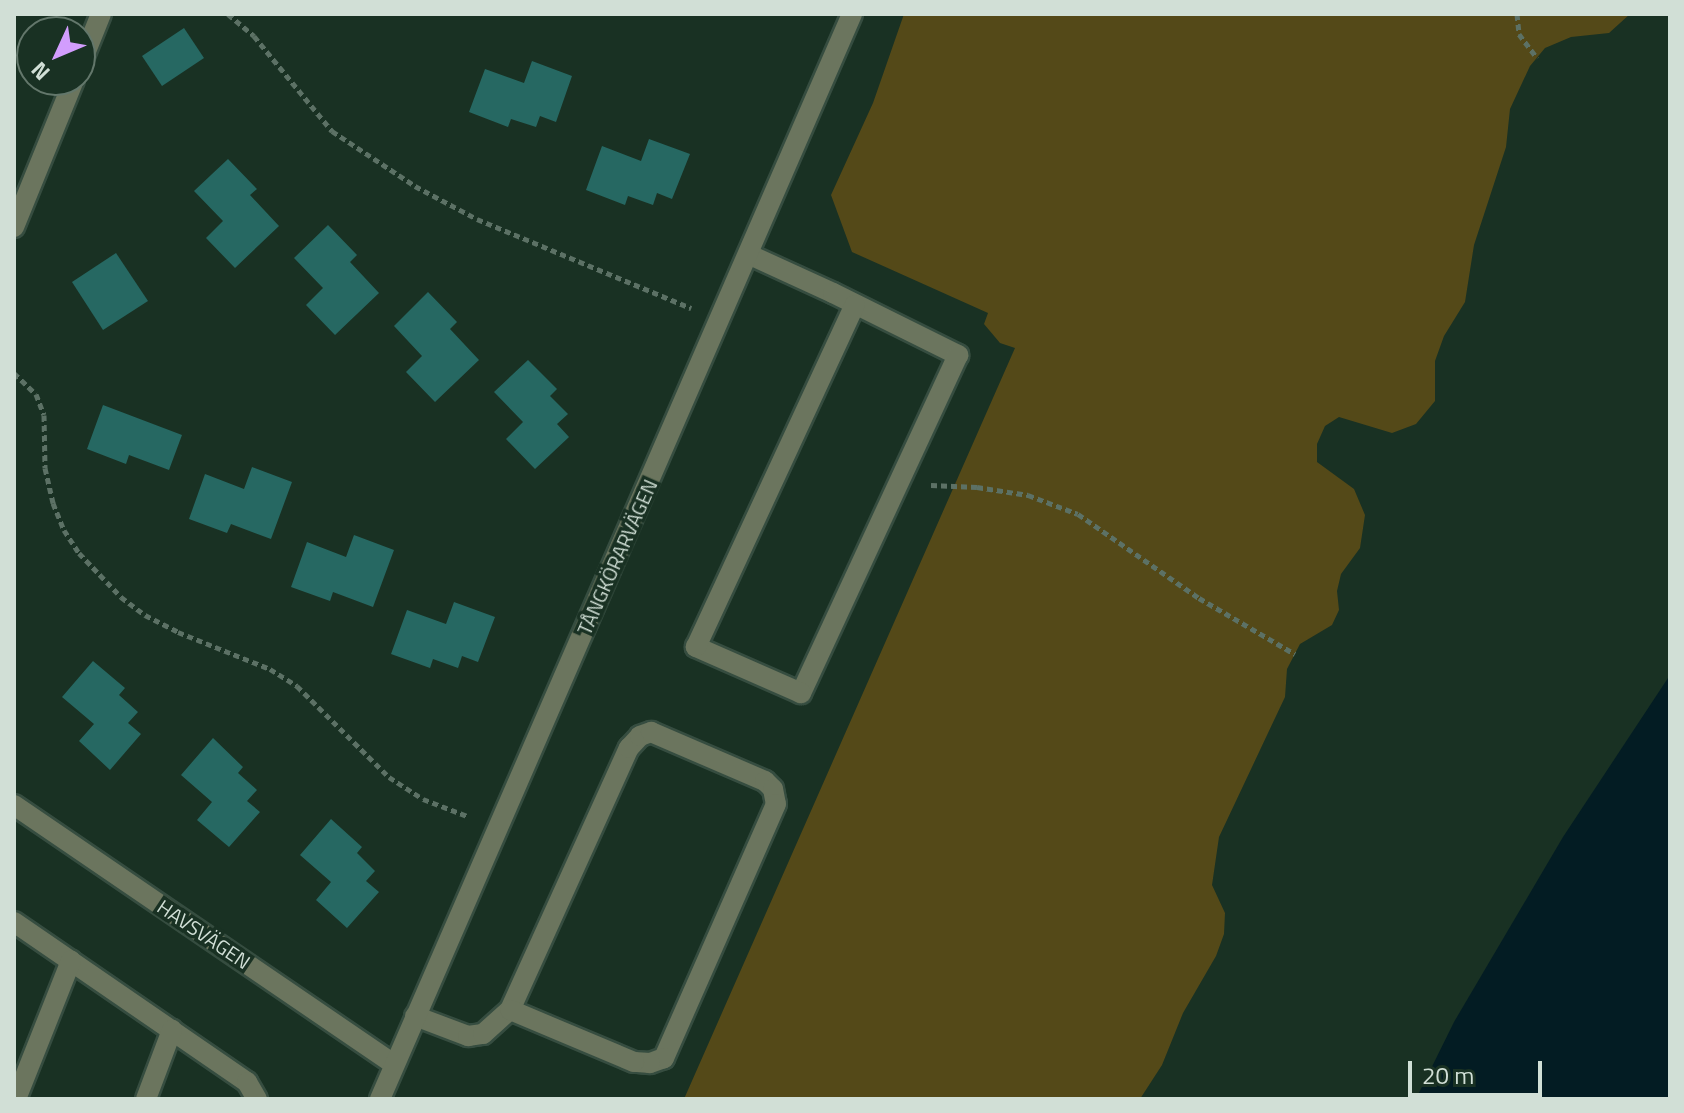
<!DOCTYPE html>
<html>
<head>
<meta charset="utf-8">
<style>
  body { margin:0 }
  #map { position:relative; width:1684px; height:1113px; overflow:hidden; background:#193123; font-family:"Titillium Web",sans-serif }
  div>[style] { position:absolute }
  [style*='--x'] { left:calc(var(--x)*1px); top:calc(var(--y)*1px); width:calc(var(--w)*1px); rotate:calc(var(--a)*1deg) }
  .green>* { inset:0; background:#544918 }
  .water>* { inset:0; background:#031c23 }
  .building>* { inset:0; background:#266862 }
  .path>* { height:5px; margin-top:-2.5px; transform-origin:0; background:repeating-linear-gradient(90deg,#5c7165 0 6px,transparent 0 10px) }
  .roads { filter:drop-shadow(2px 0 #364d40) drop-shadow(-2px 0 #364d40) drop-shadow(0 2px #364d40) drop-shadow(0 -2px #364d40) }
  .minor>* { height:20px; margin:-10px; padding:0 10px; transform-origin:10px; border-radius:10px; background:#6b755e }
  span { translate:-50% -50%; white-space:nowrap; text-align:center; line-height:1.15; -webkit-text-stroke:7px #193123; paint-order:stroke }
  .street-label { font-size:20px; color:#d1dfd6 }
  .frame { position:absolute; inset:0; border:16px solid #d1dfd6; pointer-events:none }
  .north { position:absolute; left:16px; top:16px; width:80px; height:80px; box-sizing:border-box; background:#193123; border:2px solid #63776b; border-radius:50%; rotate:226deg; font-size:22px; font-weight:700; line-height:32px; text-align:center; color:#d1dfd6 }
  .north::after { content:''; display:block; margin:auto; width:28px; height:36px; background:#d29dfd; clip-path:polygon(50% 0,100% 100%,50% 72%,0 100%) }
  .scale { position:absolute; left:1408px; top:1061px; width:134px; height:36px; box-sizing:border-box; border:4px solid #d1dfd6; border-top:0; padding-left:10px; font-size:24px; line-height:28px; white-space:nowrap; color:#d1dfd6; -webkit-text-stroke:6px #193123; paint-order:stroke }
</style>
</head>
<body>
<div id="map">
  <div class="green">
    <i style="clip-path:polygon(904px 14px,1630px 14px,1609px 33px,1571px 37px,1545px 48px,1530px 66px,1510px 109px,1506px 147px,1474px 245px,1465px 302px,1444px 336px,1435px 361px,1435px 401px,1416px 424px,1392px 433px,1339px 417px,1325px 426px,1317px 444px,1317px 462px,1354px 489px,1365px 515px,1360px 548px,1341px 574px,1337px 591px,1339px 610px,1332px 625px,1300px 644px,1287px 669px,1285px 697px,1219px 837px,1212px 885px,1225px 913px,1224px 934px,1216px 956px,1183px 1013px,1162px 1065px,1140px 1099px,684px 1099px,1015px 348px,1000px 343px,984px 324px,988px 313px,852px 252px,831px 195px,873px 103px)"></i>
  </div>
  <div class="water">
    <i style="clip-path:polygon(1670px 675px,1670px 1099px,1416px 1099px,1454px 1022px,1563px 837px)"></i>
  </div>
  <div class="building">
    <i style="clip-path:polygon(184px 28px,204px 58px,162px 86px,142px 56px)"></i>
    <i style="clip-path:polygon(532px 61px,572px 76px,556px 122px,540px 116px,536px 127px,511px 119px,508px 127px,469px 112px,485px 69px,524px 83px)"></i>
    <i style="clip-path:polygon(649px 139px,690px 154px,672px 199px,657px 193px,653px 205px,628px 196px,625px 205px,586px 190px,602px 146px,641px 161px)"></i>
    <i style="clip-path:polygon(228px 159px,257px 189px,250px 195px,279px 226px,235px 268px,206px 238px,223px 221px,194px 191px)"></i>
    <i style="clip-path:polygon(328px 225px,357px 255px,350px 262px,379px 293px,335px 335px,306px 305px,323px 288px,294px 258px)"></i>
    <i style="clip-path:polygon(116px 253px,148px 301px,103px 330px,72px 282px)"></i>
    <i style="clip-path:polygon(428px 292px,457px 322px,450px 329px,479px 360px,435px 402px,406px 372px,422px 356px,394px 326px)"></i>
    <i style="clip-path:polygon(528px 360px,557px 389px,550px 396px,568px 414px,557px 424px,569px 437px,535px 469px,506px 439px,523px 422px,494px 392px)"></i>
    <i style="clip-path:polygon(103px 405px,182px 435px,169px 470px,129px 455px,126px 464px,87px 449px)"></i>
    <i style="clip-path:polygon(252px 467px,292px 482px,271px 539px,231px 524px,227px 533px,189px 519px,205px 474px,244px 489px)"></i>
    <i style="clip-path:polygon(354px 535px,394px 550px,373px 607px,333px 592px,330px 601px,291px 587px,307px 542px,346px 557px)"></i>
    <i style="clip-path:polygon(454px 602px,495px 617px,478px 662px,462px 656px,458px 668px,433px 659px,430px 668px,391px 654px,407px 610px,446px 624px)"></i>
    <i style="clip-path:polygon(93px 661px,125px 688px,119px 695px,138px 712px,128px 723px,141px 734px,110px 770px,79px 741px,94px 724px,62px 697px)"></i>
    <i style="clip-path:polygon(213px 738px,243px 767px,238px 773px,257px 790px,247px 801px,260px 812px,229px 847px,197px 820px,212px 802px,181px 775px)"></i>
    <i style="clip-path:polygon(331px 819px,362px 847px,357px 853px,375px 871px,366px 881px,379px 892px,347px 928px,316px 900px,331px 882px,300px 855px)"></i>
  </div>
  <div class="path">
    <i style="--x:228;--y:14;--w:34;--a:40"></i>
    <i style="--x:254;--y:36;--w:123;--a:50.6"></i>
    <i style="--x:332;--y:131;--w:100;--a:33.5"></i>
    <i style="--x:415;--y:186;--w:70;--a:28"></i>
    <i style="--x:477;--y:219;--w:232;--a:22.6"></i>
    <i style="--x:1517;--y:14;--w:20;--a:84"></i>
    <i style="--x:1519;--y:34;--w:30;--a:53"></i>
    <i style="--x:14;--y:373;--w:30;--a:44"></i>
    <i style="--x:36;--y:394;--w:22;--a:69"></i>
    <i style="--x:44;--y:415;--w:53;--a:88.9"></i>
    <i style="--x:45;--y:468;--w:36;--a:77"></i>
    <i style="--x:53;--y:503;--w:29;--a:68"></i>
    <i style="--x:64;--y:530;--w:27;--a:57"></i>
    <i style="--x:79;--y:553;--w:61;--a:46.3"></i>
    <i style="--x:121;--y:597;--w:30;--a:37"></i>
    <i style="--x:145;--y:615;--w:37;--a:27"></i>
    <i style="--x:178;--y:632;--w:99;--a:21.9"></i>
    <i style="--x:270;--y:669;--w:32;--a:32"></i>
    <i style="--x:297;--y:686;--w:129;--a:44.7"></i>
    <i style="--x:389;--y:777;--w:40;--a:32.9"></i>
    <i style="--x:423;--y:799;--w:47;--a:21.1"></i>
    <i style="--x:931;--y:485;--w:46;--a:2.5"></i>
    <i style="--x:977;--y:487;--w:52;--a:8.9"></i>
    <i style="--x:1028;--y:495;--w:53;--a:20.8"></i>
    <i style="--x:1078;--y:514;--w:147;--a:34.8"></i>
    <i style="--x:1199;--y:598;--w:111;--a:30.3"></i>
  </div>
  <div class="roads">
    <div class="minor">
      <i style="--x:80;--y:66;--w:56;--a:-68"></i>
      <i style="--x:14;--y:227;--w:159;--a:-67.8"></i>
      <i style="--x:750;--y:255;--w:91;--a:24.6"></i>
      <i style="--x:833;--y:293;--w:140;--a:26.4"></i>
      <i style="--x:958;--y:355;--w:373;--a:114.9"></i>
      <i style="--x:801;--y:693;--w:115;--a:-156.3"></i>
      <i style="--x:696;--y:647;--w:377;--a:-65.1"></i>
      <i style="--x:14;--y:805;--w:460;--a:34.3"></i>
      <i style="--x:14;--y:922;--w:283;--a:34.5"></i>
      <i style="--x:247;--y:1082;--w:20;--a:60"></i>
      <i style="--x:415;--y:1016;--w:57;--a:20.7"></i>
      <i style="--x:468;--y:1036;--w:15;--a:-8"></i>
      <i style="--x:483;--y:1034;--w:36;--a:-42"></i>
      <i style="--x:510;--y:1010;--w:288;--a:-65.6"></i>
      <i style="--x:629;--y:748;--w:16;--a:-47"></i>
      <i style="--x:640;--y:736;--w:12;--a:-20"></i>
      <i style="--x:651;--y:732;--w:124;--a:23.3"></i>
      <i style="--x:765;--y:781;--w:11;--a:45"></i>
      <i style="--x:773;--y:789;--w:15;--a:79"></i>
      <i style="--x:776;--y:804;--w:278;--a:113.8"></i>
      <i style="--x:664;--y:1058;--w:15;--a:160"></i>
      <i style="--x:650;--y:1063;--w:16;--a:-176"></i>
      <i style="--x:634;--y:1062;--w:134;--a:-157.2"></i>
      <i style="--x:16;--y:1099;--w:149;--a:-68.3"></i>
      <i style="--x:146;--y:1099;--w:74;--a:-69.4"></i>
      <i style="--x:380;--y:1099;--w:1183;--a:-66.49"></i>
    </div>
  </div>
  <div class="street-label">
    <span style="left:617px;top:557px;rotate:-66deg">TÅNGKÖRARVÄGEN</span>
    <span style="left:204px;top:934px;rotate:34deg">HAVSVÄGEN</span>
  </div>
  <div class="frame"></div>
  <div class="north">N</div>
  <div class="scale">20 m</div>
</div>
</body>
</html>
